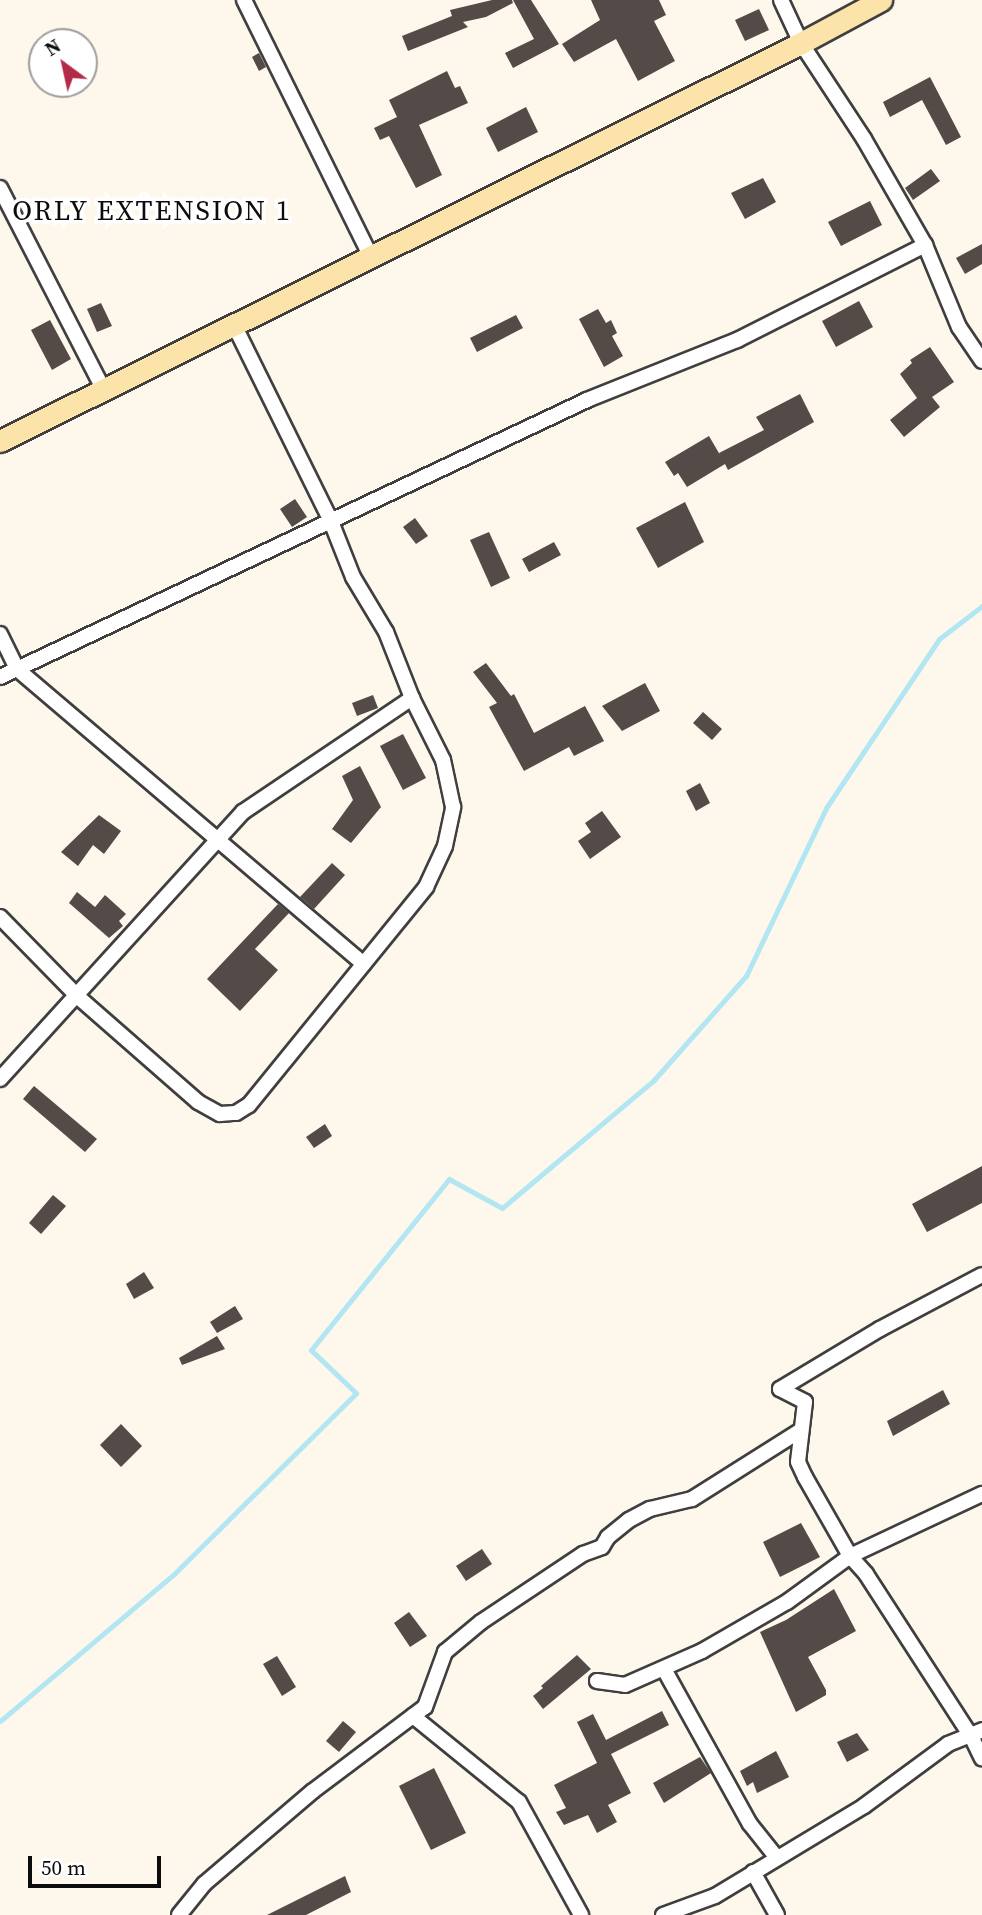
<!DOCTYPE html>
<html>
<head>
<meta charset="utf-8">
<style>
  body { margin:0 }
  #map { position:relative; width:982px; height:1915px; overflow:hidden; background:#fef7eb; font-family:"Source Serif 4",serif }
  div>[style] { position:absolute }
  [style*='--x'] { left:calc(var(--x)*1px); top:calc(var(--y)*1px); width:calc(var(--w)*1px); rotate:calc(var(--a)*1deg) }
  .stream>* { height:5px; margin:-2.5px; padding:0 2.5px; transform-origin:2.5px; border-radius:2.5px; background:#b2e6f3 }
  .building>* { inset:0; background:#544b49 }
  .roads { filter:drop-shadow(2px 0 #3f3f3f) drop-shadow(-2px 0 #3f3f3f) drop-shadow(0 2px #3f3f3f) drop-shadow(0 -2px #3f3f3f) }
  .street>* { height:14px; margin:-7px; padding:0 7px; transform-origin:7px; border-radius:7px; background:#fff }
  .secondary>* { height:21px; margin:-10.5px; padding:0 10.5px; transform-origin:10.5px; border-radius:10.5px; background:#fbe3a9 }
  span { translate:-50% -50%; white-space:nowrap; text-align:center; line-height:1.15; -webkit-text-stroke:7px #fff; paint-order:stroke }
  .quarter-label { font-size:28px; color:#0c0c0c; letter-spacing:2px }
  .north { position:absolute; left:28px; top:28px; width:70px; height:70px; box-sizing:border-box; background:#fff; border:2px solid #9e9e9e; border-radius:50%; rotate:327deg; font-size:19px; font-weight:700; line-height:28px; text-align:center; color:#0c0c0c }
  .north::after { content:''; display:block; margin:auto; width:24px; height:32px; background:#b42b4a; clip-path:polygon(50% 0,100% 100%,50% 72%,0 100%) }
  .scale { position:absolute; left:28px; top:1856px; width:133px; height:32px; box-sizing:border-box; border:4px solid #0c0c0c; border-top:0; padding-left:9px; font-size:21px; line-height:24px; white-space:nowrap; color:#0c0c0c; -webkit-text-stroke:5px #fff; paint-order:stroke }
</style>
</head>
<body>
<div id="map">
  <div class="stream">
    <i style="--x:0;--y:1721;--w:226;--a:-40.2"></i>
    <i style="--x:173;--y:1575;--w:258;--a:-44.8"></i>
    <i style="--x:356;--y:1393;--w:62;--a:-136.3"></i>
    <i style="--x:311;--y:1350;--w:220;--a:-51.1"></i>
    <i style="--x:449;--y:1179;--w:60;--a:28.7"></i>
    <i style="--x:502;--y:1208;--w:197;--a:-40.1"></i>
    <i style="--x:653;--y:1081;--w:140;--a:-48.5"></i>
    <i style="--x:746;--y:976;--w:186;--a:-64.5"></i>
    <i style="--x:826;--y:808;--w:203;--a:-56.2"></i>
    <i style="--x:939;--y:639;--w:54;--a:-37.5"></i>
  </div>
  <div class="building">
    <i style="clip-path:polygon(492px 0,512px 0,513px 3px,486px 17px,463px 22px,468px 27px,408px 51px,402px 36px,452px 16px,450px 10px)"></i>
    <i style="clip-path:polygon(513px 0,531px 0,559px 44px,513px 68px,505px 53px,534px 39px)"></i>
    <i style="clip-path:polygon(591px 0,659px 0,666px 15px,654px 21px,675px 61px,638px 81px,616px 39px,574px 62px,562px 44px,600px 20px)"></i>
    <i style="clip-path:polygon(759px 9px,769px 30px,745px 41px,735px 20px)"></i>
    <i style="clip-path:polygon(259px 53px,266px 67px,259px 71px,252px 57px)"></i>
    <i style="clip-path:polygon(447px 71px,455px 88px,460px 86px,468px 103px,419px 125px,442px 175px,416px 188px,389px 136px,380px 140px,374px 128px,397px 117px,389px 100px)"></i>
    <i style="clip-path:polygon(930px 77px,961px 137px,946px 145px,922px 100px,890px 117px,883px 102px)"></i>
    <i style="clip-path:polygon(526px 107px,538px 132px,498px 152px,486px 128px)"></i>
    <i style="clip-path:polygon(931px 169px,940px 181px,913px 200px,905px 188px)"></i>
    <i style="clip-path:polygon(763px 178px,776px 202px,745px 219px,731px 193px)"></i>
    <i style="clip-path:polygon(870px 201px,882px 225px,841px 246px,828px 222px)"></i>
    <i style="clip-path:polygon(982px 244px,982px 264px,965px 274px,956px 258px)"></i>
    <i style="clip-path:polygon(859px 301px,873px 327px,836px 347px,822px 321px)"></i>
    <i style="clip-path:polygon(101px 303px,112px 326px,97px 332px,87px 309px)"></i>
    <i style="clip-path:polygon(598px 309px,606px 323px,611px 320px,617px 333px,612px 336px,623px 356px,604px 367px,579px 319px)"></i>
    <i style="clip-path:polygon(516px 315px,523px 328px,477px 352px,470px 338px)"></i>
    <i style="clip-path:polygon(50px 320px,71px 359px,52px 370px,31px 330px)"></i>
    <i style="clip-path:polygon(930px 347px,954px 382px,932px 397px,940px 407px,904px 437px,890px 420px,917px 398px,900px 374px,912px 363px,910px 360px)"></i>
    <i style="clip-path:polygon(800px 394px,814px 422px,728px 470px,725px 464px,687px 487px,678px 473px,674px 476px,665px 462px,709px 436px,723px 460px,719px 453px,764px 430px,756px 417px)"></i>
    <i style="clip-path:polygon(295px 499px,307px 517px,292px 527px,280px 509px)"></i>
    <i style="clip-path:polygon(685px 502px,704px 542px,658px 568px,636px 528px)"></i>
    <i style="clip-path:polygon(415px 518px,428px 536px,416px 544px,403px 527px)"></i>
    <i style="clip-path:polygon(489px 532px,510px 578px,491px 587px,470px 540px)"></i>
    <i style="clip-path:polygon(554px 542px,561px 555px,529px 572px,522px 559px)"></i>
    <i style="clip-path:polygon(486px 663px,511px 696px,514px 694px,534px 733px,585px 706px,604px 741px,574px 756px,569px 747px,524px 771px,489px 707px,497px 703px,473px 672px)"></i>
    <i style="clip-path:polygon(645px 683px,660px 711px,622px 731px,602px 706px)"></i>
    <i style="clip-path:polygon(373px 695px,378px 708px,357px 716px,352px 703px)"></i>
    <i style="clip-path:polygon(703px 712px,722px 729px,712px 740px,693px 723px)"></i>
    <i style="clip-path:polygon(403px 734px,426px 778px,403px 790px,380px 746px)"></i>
    <i style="clip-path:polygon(360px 766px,381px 807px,351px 843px,332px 829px,353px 800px,342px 776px)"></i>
    <i style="clip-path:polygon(700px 783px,710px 803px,696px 811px,686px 791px)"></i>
    <i style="clip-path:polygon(602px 811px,621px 837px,590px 859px,578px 841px,591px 832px,585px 823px)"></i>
    <i style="clip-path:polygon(99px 815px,121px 831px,104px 854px,93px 845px,78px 866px,61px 852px)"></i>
    <i style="clip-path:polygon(332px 863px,345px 875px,314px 909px,300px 897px)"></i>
    <i style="clip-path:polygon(77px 892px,95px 907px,105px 895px,126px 914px,119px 921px,123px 926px,109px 938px,69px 903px)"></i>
    <i style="clip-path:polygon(278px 904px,289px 913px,255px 949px,278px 970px,240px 1011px,207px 979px)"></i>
    <i style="clip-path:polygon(34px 1086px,97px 1139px,85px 1152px,23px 1099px)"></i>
    <i style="clip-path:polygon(325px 1124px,332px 1136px,314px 1148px,306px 1137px)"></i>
    <i style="clip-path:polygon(982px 1166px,982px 1203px,927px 1232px,912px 1204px)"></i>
    <i style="clip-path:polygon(53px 1195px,66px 1206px,41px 1234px,29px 1223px)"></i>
    <i style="clip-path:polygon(144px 1272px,154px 1288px,134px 1299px,126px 1284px)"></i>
    <i style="clip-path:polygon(235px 1306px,243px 1319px,217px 1333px,210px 1322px)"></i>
    <i style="clip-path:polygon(217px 1336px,225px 1349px,182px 1365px,179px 1358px)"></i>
    <i style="clip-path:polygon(943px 1390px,950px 1404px,893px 1436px,887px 1421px)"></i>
    <i style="clip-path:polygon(121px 1424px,142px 1446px,121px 1467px,100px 1445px)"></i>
    <i style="clip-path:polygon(801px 1523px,820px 1557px,780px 1577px,763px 1542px)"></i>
    <i style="clip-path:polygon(482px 1549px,492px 1564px,466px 1581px,456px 1566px)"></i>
    <i style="clip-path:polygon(834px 1589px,856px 1631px,808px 1657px,826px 1690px,826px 1695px,796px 1712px,760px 1632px,786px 1620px)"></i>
    <i style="clip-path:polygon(409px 1612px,427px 1636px,410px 1647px,394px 1623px)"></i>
    <i style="clip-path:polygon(577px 1655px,591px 1669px,543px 1709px,533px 1696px,543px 1688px,541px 1686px)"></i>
    <i style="clip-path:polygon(277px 1656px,296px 1687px,282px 1696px,263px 1664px)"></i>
    <i style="clip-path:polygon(662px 1711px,669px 1725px,611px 1754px,631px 1793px,608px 1805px,617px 1822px,597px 1833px,588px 1815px,564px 1825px,556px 1812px,566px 1808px,554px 1785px,597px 1763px,577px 1722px,593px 1714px,606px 1740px)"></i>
    <i style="clip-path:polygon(343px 1721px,356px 1732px,339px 1752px,326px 1741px)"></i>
    <i style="clip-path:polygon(857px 1733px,869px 1750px,847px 1762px,837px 1742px)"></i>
    <i style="clip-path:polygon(776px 1751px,789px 1777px,757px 1793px,753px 1782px,747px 1786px,740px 1771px)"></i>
    <i style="clip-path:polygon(700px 1757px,711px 1773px,664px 1803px,653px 1783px)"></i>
    <i style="clip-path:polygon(434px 1768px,466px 1833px,431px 1850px,399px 1786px)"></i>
    <i style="clip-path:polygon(345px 1876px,351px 1892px,306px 1915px,267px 1915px)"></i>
  </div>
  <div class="roads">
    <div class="street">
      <i style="--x:244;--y:0;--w:287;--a:63.7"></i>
      <i style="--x:781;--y:0;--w:47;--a:65.1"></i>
      <i style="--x:801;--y:43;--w:115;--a:56.7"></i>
      <i style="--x:864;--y:139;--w:122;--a:60.1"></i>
      <i style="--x:925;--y:245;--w:89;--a:67.5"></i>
      <i style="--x:959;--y:327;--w:41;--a:55.9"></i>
      <i style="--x:0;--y:188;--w:227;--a:62.8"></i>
      <i style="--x:0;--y:634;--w:39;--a:64"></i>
      <i style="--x:17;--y:669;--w:455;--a:40.4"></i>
      <i style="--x:0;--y:677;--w:649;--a:-25.26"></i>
      <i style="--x:587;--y:400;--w:162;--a:-21.8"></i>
      <i style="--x:737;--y:340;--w:211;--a:-26.8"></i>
      <i style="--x:0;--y:917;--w:110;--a:45.7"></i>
      <i style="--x:77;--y:996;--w:161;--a:41.2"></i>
      <i style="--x:198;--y:1102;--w:25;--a:29"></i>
      <i style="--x:220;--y:1114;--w:16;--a:-4"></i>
      <i style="--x:236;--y:1113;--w:15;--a:-32"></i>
      <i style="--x:249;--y:1105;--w:281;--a:-50.9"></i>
      <i style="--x:426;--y:887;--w:45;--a:-65.1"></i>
      <i style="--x:445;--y:846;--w:40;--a:-78"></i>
      <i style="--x:453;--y:807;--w:48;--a:-102"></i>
      <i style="--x:443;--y:760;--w:69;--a:-116.6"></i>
      <i style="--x:412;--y:698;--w:71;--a:-111.5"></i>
      <i style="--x:386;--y:632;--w:64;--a:-121"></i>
      <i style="--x:353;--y:577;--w:62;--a:-111.6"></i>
      <i style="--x:330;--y:519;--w:216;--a:-116.3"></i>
      <i style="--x:0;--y:1079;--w:361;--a:-47.7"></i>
      <i style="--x:243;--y:812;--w:204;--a:-34"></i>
      <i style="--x:780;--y:1389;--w:28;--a:27"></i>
      <i style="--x:805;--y:1402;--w:60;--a:96.7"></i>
      <i style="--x:798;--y:1462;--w:17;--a:65"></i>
      <i style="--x:805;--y:1477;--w:91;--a:60.3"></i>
      <i style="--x:850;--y:1556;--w:24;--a:48"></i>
      <i style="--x:866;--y:1574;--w:193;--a:57.1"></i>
      <i style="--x:971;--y:1736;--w:25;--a:64"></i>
      <i style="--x:780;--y:1389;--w:117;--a:-31"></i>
      <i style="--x:880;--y:1329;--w:115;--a:-27.9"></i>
      <i style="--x:664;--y:1669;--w:177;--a:61"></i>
      <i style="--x:750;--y:1824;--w:43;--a:51.5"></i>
      <i style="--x:597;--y:1681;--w:28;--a:8"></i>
      <i style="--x:625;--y:1685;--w:84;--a:-23.8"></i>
      <i style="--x:702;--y:1651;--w:98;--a:-30"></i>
      <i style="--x:787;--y:1602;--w:78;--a:-36.1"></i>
      <i style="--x:850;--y:1556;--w:146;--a:-25.2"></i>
      <i style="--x:413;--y:1716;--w:136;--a:39.1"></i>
      <i style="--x:519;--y:1802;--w:129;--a:61.2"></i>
      <i style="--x:753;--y:1872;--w:49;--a:60.8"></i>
      <i style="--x:179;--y:1915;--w:40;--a:-51"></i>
      <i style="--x:204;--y:1884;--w:143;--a:-40.5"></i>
      <i style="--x:313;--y:1791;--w:140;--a:-36.9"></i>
      <i style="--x:425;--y:1707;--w:59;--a:-70"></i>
      <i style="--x:445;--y:1652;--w:47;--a:-39.8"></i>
      <i style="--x:481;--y:1622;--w:123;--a:-33.7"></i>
      <i style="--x:583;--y:1554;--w:20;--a:-20"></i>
      <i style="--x:602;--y:1547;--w:12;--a:-59"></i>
      <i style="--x:608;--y:1537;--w:27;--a:-39"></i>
      <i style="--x:629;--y:1520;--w:24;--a:-28"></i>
      <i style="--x:650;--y:1509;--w:43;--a:-13.4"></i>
      <i style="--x:692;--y:1499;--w:129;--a:-32.3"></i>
      <i style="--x:663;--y:1915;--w:55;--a:-20.1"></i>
      <i style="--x:715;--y:1896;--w:174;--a:-31.1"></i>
      <i style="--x:864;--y:1806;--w:104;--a:-36.4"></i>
      <i style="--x:948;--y:1744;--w:37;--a:-22"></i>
    </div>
    <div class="secondary">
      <i style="--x:0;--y:441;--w:894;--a:-26.42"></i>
      <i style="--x:801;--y:43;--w:91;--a:-28.3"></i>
    </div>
  </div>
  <div class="quarter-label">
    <span style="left:152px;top:210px">ORLY EXTENSION 1</span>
  </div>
  <div class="north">N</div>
  <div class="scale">50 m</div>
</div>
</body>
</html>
